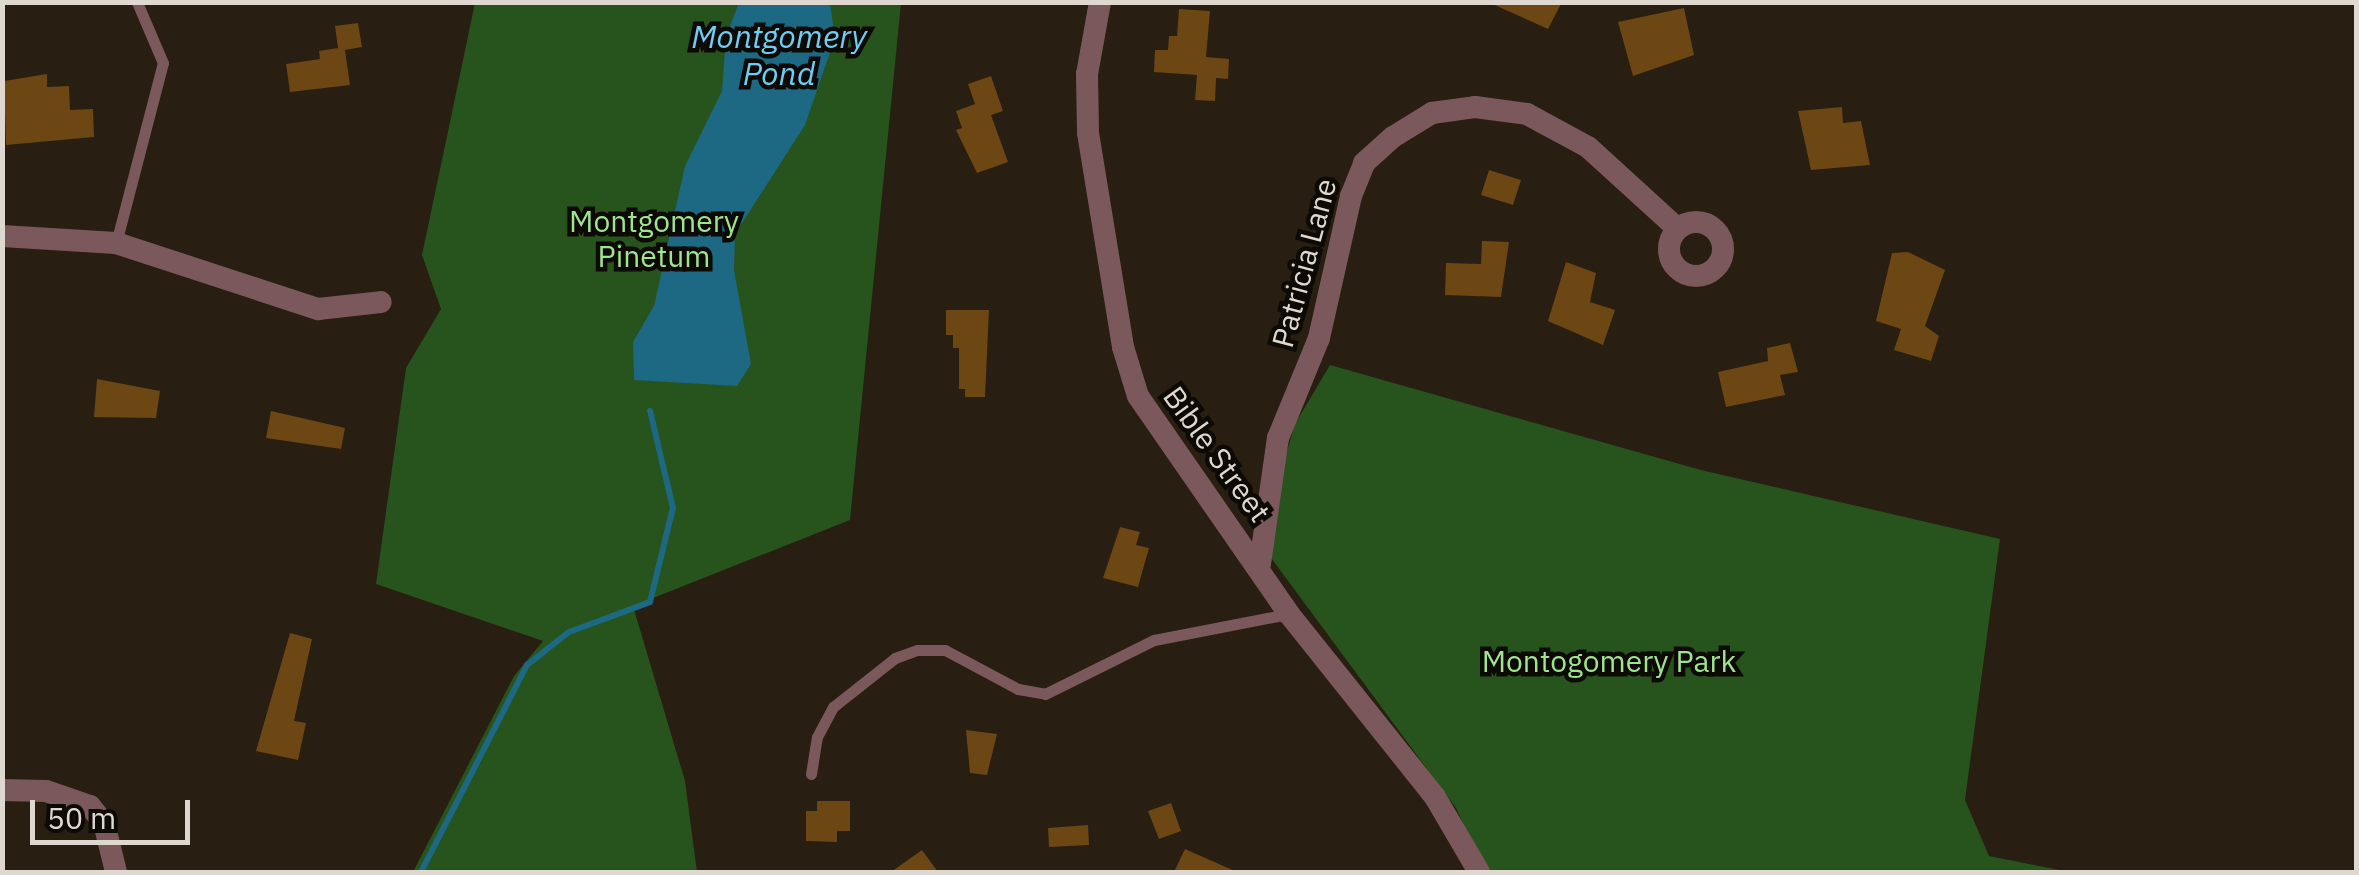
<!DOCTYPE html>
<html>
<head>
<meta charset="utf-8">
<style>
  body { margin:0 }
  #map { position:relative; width:2359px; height:875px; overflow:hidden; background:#281e12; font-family:"IBM Plex Sans",sans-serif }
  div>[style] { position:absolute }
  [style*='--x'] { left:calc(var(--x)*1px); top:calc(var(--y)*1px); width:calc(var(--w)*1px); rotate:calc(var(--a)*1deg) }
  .green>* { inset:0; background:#27531c }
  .water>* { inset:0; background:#1d6883 }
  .stream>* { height:6px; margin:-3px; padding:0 3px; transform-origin:3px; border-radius:3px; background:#1d6883 }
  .building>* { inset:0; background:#6c4613 }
  .lane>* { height:11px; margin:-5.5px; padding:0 5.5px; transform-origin:5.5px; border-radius:5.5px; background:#7b585b }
  .street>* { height:22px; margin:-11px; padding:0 11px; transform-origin:11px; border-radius:11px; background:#7b585b }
  .street>.ring { margin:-11px; padding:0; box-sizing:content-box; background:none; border:22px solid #7b585b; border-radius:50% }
  span { translate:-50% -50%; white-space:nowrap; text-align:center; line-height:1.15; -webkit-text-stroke:9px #0d0905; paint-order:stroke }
  .park-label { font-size:30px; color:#9fe48f }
  .street-label { font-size:30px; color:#dfd8d0 }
  .water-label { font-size:32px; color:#6dcdf4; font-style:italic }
  .frame { position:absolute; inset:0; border:5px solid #dfd8d0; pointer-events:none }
  .scale { position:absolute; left:30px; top:800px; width:160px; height:45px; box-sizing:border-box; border:5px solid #dfd8d0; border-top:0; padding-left:12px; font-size:30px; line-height:35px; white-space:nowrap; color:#dfd8d0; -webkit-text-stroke:8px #0d0905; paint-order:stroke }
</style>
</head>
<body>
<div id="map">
  <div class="green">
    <i style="clip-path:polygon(475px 3px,901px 3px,850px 520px,633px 606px,685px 781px,697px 872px,413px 872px,514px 676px,543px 641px,376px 584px,406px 368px,441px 309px,422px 255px)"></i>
    <i style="clip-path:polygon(1330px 365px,1701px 470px,2000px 539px,1965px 800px,1989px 856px,2069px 872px,1485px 872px,1456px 808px,1260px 543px,1295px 424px)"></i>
  </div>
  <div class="water">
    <i style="clip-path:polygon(739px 2px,830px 3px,835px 38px,805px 125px,735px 234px,734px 270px,751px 364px,737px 386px,634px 380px,633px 342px,654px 306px,685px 166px,722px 91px,726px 37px)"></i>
  </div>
  <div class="stream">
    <i style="--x:421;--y:872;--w:233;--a:-62.9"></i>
    <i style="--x:527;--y:665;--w:53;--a:-38.2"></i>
    <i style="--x:569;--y:632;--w:86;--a:-20.3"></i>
    <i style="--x:650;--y:602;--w:97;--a:-76.3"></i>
    <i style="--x:673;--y:508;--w:100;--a:-103.3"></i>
  </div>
  <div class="building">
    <i style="clip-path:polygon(1488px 2px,1562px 2px,1548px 29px)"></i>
    <i style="clip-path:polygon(1684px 8px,1694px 55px,1633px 76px,1618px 22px)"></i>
    <i style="clip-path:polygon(1179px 9px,1210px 11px,1206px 57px,1229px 59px,1228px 79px,1216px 78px,1215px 101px,1195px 100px,1197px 75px,1154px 72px,1155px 50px,1168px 50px,1169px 36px,1177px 36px)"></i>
    <i style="clip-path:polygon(358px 23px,362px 47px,345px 50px,350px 85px,290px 92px,286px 64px,320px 59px,319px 51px,338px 48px,335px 26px)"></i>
    <i style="clip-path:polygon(47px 74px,47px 87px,69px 86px,70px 110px,93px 109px,94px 137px,6px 145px,4px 81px)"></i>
    <i style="clip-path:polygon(991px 76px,1003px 111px,991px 115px,1008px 162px,977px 173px,956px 130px,962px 128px,956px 111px,975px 104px,968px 84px)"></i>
    <i style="clip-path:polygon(1842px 107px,1843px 123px,1861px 121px,1870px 165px,1811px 170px,1798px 111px)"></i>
    <i style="clip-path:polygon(1489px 170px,1521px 180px,1513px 205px,1481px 195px)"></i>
    <i style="clip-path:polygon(1482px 241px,1509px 242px,1501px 297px,1445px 295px,1446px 263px,1481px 264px)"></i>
    <i style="clip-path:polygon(1908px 252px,1945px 270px,1925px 326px,1939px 336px,1931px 361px,1894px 350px,1901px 329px,1876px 321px,1892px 253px)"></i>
    <i style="clip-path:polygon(1566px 262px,1596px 273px,1590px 302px,1615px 310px,1603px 345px,1548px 321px)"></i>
    <i style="clip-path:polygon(946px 310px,989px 310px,985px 397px,965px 397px,965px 389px,959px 389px,959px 348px,953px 348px,953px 335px,946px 335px)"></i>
    <i style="clip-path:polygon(1790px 343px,1798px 372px,1780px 375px,1785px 395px,1726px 407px,1718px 372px,1768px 361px,1767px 348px)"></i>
    <i style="clip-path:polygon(97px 379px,160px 391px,156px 418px,94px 417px)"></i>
    <i style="clip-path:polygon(271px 411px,345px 428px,341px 449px,266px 438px)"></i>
    <i style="clip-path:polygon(1120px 527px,1140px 532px,1136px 545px,1149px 548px,1138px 587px,1103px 578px)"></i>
    <i style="clip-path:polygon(290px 633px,312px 639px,294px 721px,306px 723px,298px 760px,256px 751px)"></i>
    <i style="clip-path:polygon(966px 730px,997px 734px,987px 775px,970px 773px)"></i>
    <i style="clip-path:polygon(817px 801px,850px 801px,850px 831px,837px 831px,837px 842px,806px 841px,806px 811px,817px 811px)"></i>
    <i style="clip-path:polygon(1171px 803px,1181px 831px,1159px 839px,1148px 811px)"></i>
    <i style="clip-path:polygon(1088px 825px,1089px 845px,1049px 847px,1048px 828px)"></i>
    <i style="clip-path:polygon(1185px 849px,1237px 872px,1174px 872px)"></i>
    <i style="clip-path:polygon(922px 850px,938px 872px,891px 872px)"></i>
  </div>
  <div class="lane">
    <i style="--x:116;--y:243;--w:186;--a:-75.4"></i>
    <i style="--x:163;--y:63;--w:66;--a:-113.1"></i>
    <i style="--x:811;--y:774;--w:37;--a:-81"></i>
    <i style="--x:817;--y:737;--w:34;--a:-62"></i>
    <i style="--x:833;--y:707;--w:79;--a:-38.3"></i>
    <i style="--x:895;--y:658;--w:23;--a:-20"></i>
    <i style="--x:917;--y:650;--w:28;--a:0"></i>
    <i style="--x:945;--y:650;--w:83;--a:28.1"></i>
    <i style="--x:1018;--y:689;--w:27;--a:10"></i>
    <i style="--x:1045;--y:694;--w:122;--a:-26.4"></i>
    <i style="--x:1154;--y:640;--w:136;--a:-11"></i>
  </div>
  <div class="street">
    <i style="--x:1100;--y:2;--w:73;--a:100.2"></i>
    <i style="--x:1087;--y:74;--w:59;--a:89"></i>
    <i style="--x:1088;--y:133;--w:217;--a:80.7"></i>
    <i style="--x:1123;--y:347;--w:51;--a:73"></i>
    <i style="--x:1138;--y:396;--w:265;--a:55.3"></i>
    <i style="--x:1289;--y:614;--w:234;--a:51.4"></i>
    <i style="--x:1435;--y:797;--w:87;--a:59.6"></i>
    <i class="ring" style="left:1669px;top:222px;width:32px;height:32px"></i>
    <i style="--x:2;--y:236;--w:114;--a:3.5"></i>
    <i style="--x:116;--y:243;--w:213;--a:18.1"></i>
    <i style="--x:318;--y:309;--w:63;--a:-6.3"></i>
    <i style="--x:1260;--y:564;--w:127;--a:-81.9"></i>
    <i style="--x:1278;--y:438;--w:108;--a:-67.7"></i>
    <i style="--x:1319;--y:338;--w:146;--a:-77.3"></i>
    <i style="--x:1351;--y:196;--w:35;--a:-68"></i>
    <i style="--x:1364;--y:163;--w:39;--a:-42"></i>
    <i style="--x:1393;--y:137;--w:46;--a:-31.6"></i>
    <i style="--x:1432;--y:113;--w:43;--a:-7.9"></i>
    <i style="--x:1475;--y:107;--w:52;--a:7.7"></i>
    <i style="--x:1527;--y:114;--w:69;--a:28.4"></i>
    <i style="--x:1588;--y:147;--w:120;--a:42.3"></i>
    <i style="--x:2;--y:790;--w:44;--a:1.3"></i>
    <i style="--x:46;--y:791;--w:46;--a:18.8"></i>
    <i style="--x:90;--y:806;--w:22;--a:51"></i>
    <i style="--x:104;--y:823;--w:50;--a:76.2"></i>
  </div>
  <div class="park-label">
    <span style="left:654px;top:238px">Montgomery<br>Pinetum</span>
    <span style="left:1609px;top:661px">Montogomery Park</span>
  </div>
  <div class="street-label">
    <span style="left:1304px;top:263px;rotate:-75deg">Patricia Lane</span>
    <span style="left:1217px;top:454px;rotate:54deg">Bible Street</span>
  </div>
  <div class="water-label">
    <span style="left:779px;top:55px">Montgomery<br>Pond</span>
  </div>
  <div class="frame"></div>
  <div class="scale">50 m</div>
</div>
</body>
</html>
